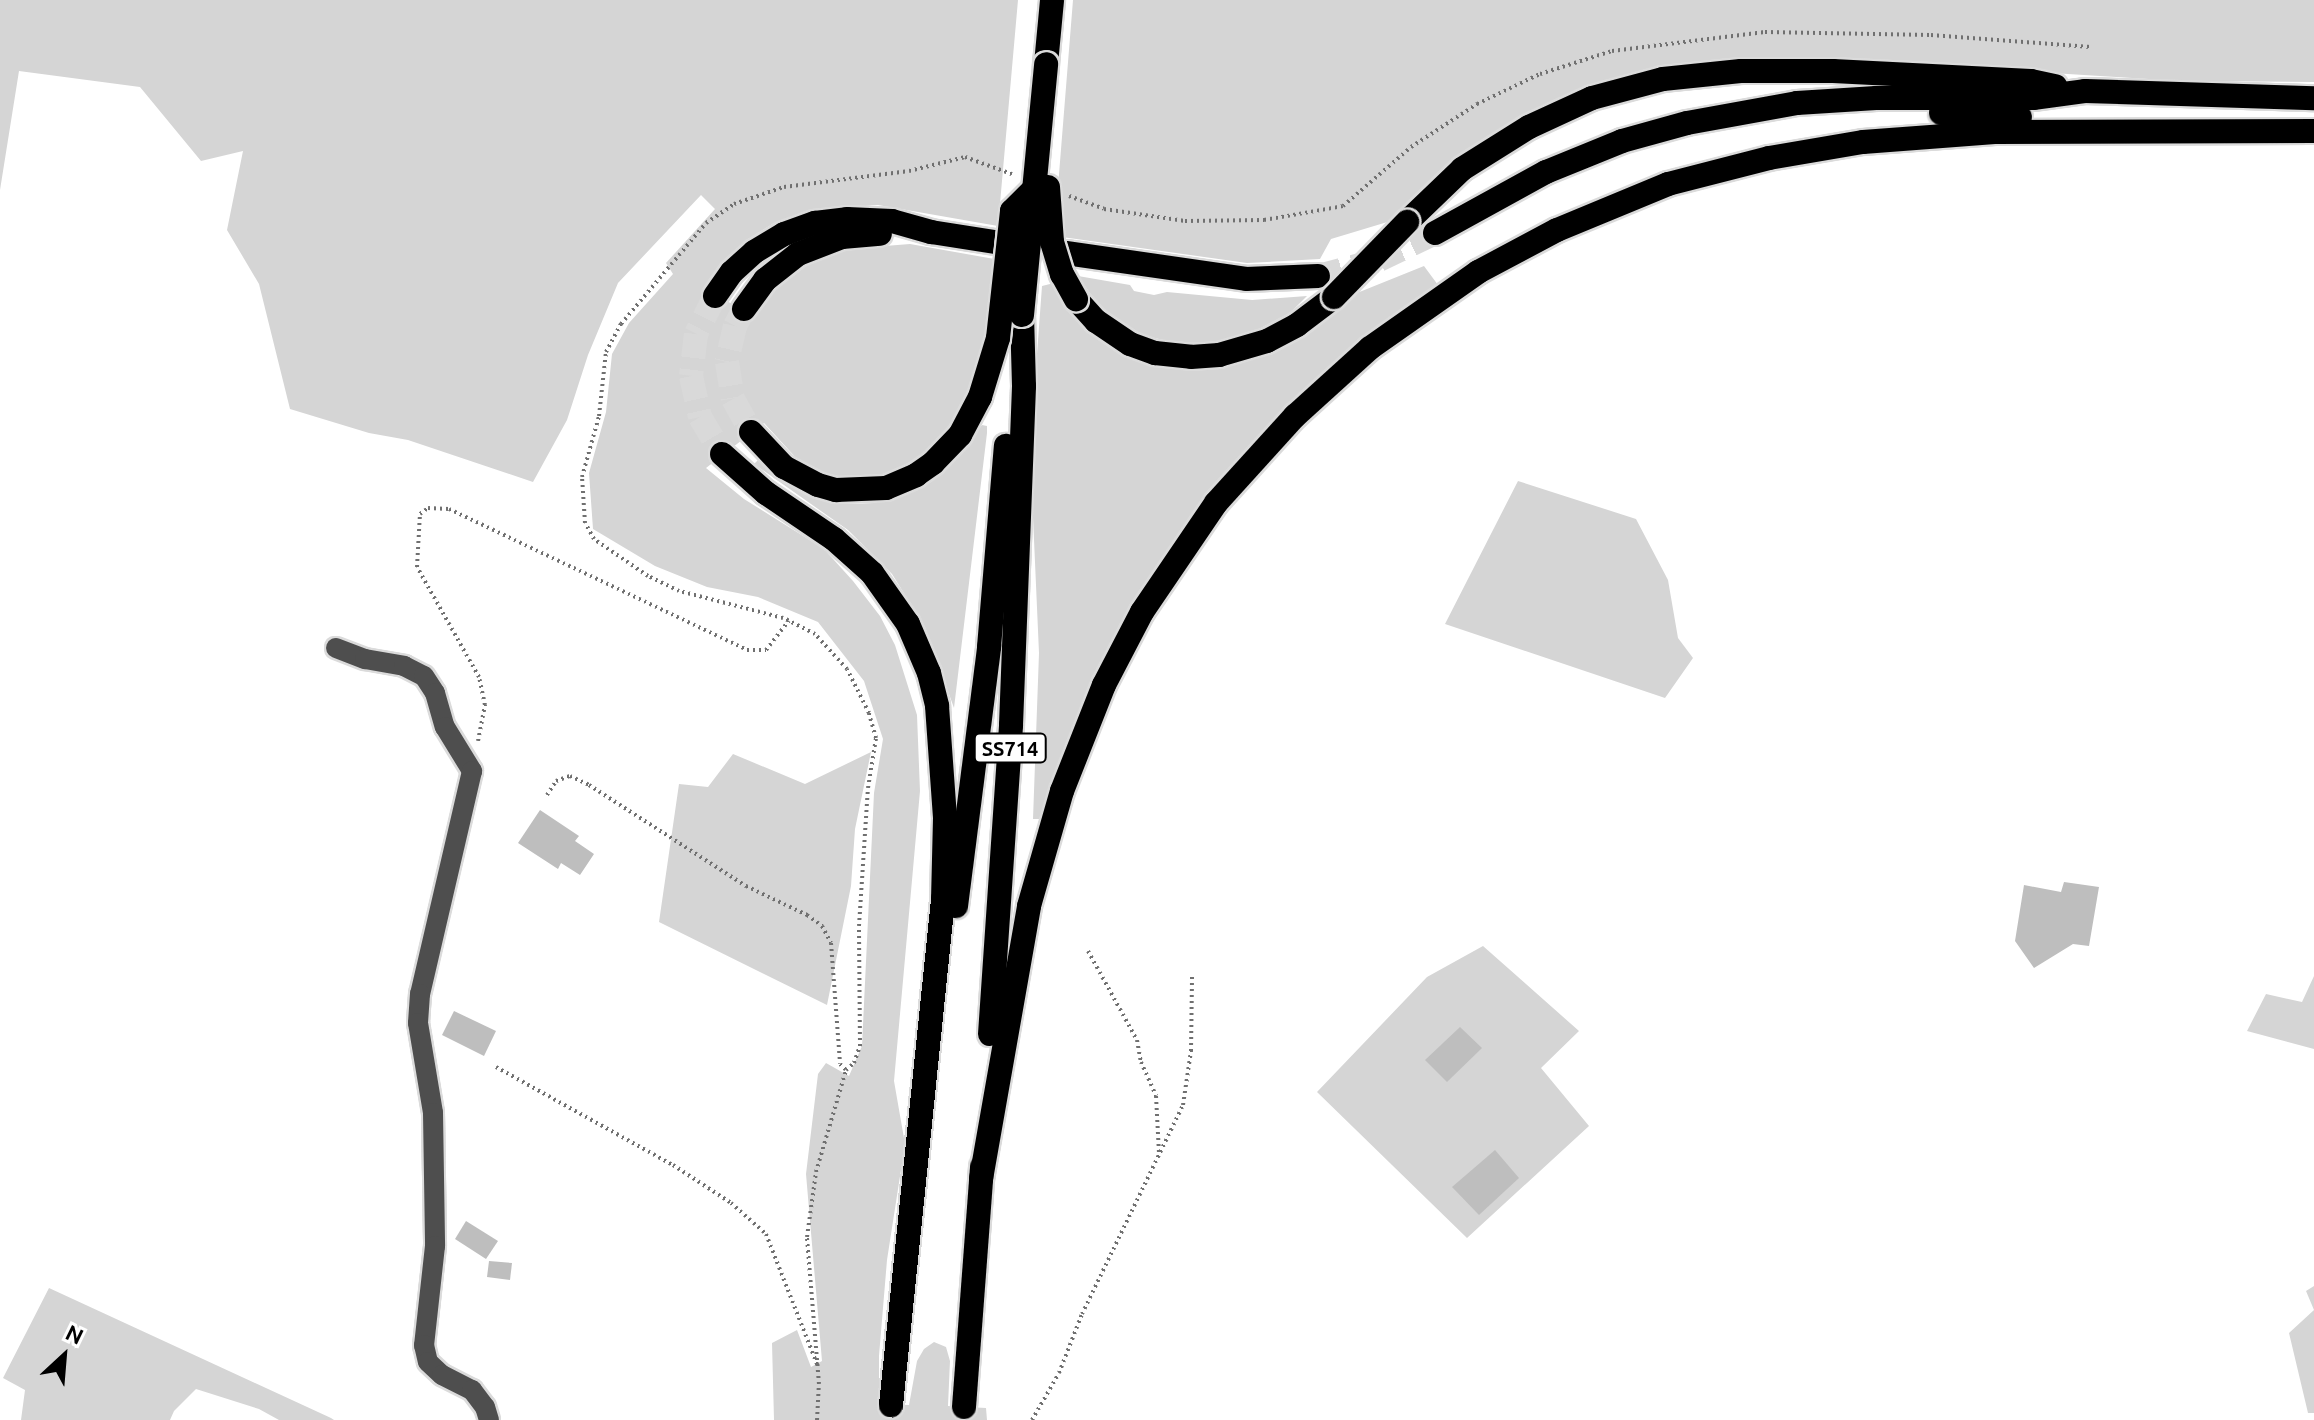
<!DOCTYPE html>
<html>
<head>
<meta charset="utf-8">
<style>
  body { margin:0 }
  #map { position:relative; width:2314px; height:1420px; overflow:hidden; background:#fff; font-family:Ubuntu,sans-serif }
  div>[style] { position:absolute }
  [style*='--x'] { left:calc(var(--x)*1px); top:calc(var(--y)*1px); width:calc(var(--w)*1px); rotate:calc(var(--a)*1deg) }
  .green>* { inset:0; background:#d5d5d5 }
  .building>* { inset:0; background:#bebebe }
  .highway-tunnel>* { height:24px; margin-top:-12px; transform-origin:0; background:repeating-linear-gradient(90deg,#d9d9d9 0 24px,transparent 0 36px) }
  .path>* { height:4px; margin-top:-2px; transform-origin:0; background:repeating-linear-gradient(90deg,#707070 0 2px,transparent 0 6px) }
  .roads { filter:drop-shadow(2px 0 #dbdbdb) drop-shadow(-2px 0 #dbdbdb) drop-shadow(0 2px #dbdbdb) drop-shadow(0 -2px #dbdbdb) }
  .minor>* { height:20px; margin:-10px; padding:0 10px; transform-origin:10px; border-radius:10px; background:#4e4e4e }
  .highway>* { height:24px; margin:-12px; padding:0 12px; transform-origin:12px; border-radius:12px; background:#000 }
  .bridges { filter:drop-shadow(2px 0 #dbdbdb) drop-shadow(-2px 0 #dbdbdb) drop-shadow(0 2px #dbdbdb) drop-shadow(0 -2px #dbdbdb) }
  .highway-bridge>* { height:24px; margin:-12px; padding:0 12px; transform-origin:12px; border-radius:12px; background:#000 }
  span { translate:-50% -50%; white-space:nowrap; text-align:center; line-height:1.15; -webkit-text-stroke:7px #fff; paint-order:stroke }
  .shield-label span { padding:2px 6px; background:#fff; border:2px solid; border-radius:6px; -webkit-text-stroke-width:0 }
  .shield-label { font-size:20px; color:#000; font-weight:700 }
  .north { position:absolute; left:24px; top:1316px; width:80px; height:80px; -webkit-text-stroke:6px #fff; paint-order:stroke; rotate:26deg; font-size:22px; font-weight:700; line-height:32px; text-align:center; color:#000 }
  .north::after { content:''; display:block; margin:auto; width:28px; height:36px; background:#000; clip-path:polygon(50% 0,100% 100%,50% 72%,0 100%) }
</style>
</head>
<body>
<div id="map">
  <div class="green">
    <i style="clip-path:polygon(0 0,1018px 0,998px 226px,878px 205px,824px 209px,774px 223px,745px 241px,714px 278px,715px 296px,753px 313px,774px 285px,795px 268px,819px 255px,847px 249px,910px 244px,1000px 260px,995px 316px,978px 382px,959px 414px,929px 451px,903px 467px,871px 478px,846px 478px,821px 472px,798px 460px,764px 423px,706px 468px,744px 499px,824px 549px,853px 581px,880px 616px,895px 645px,917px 715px,920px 791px,894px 1081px,905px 1144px,887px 1260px,879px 1356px,879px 1404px,909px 1405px,917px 1361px,924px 1349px,934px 1342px,946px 1347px,950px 1361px,948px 1406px,986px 1408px,987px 1420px,774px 1420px,772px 1343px,797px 1330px,811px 1367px,822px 1361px,806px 1174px,818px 1074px,826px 1063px,849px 1076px,862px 1046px,874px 793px,883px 739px,864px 681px,818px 622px,758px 597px,707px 587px,655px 566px,593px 529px,589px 473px,606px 412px,612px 354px,629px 323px,673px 274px,666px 263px,715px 209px,701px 195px,618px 283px,588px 355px,567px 420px,533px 482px,408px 440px,369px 433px,290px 409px,259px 284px,227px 230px,243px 151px,201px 161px,140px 87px,19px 71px,0 190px)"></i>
    <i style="clip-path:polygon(1073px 0,2314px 0,2314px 82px,2180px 81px,1831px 59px,1700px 62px,1639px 74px,1394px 220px,1331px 239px,1320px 259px,1247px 263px,1062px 237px,1057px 199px)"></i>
    <i style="clip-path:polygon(1424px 266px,1438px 285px,1368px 336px,1291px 403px,1240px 459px,1180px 534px,1142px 592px,1064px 755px,1042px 819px,1033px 819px,1039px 653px,1030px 449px,1042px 286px,1054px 283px,1080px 323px,1120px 352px,1151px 365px,1197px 370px,1221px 368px,1270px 353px,1317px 325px,1352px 295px)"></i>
    <i style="clip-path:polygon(1078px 276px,1130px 285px,1134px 291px,1154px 295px,1167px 292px,1252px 300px,1307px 296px,1290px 313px,1247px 335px,1217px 343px,1185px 345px,1146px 336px,1117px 321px,1096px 302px)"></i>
    <i style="clip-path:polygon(982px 425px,987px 426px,987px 433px,954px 708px,925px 627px,892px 574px,848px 530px,754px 464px,759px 459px,811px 495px,846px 504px,874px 503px,911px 491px,934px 477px,955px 459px)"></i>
    <i style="clip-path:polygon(1518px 481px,1636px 519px,1668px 580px,1678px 638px,1693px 658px,1665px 698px,1445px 624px)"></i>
    <i style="clip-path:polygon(871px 752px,855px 829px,851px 886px,827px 1005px,659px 922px,679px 784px,708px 787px,733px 754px,805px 784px)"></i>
    <i style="clip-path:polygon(1483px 946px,1579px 1031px,1541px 1068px,1589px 1126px,1467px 1238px,1317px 1092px,1427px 977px)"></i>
    <i style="clip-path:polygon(2314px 976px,2314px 1049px,2247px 1031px,2266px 994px,2302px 1002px)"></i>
    <i style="clip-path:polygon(2314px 1286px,2314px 1413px,2308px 1413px,2289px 1333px,2314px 1310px,2306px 1291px)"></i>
    <i style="clip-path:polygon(49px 1288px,331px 1418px,334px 1420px,279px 1420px,259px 1409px,196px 1389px,174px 1411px,170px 1420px,21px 1420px,25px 1390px,3px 1378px)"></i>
  </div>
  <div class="building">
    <i style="clip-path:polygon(540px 810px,579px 836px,575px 841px,594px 854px,580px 875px,561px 863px,558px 869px,518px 843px)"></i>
    <i style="clip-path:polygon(2064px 882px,2099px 887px,2089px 946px,2073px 944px,2034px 968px,2015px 941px,2024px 885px,2061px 892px)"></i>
    <i style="clip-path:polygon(454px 1011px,496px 1031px,484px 1056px,442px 1035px)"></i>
    <i style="clip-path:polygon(1460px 1027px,1482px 1048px,1447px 1082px,1425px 1060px)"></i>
    <i style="clip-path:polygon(1495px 1150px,1519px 1178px,1479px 1215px,1452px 1187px)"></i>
    <i style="clip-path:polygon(466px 1221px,498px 1241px,486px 1259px,455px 1239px)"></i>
    <i style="clip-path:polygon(489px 1261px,512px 1263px,510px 1280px,487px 1277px)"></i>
  </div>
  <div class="highway-tunnel">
    <i style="--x:1318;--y:276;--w:63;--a:-14.7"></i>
    <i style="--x:1379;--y:260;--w:62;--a:-25.7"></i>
    <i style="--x:715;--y:296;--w:42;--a:116.6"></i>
    <i style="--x:696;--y:334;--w:42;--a:96.8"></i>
    <i style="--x:691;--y:376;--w:42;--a:77.6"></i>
    <i style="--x:700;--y:417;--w:43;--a:59.3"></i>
    <i style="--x:744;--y:309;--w:19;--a:118"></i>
    <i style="--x:735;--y:326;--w:37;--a:103"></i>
    <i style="--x:727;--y:362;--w:37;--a:81"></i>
    <i style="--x:733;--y:399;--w:38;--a:61"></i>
  </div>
  <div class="path">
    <i style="--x:1069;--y:196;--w:37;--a:20"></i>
    <i style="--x:1104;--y:209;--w:82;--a:8.4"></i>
    <i style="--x:1185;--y:221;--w:79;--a:-0.7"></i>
    <i style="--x:1264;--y:220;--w:80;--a:-10"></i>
    <i style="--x:1343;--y:206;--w:90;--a:-40.9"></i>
    <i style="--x:1411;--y:147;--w:79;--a:-33.1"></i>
    <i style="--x:1477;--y:104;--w:70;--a:-25.5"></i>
    <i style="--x:1540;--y:74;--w:76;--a:-17.7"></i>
    <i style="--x:1612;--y:51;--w:154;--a:-7.1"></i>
    <i style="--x:1765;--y:32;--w:166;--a:1"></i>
    <i style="--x:1931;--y:35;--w:160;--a:4.3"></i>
    <i style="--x:478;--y:741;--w:37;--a:-79"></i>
    <i style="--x:485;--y:705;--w:29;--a:-102"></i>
    <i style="--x:479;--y:677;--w:126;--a:-119.4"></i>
    <i style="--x:417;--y:567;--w:53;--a:-86.8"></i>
    <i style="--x:420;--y:514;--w:10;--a:-37"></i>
    <i style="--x:428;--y:508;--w:21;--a:3"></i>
    <i style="--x:449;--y:509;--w:330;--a:25.3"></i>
    <i style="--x:747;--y:650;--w:19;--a:0"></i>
    <i style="--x:766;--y:650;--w:37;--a:-52"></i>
    <i style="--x:547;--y:795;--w:17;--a:-57"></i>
    <i style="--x:556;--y:781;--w:15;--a:-20"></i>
    <i style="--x:570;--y:776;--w:21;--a:25"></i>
    <i style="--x:589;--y:785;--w:187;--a:32.8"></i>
    <i style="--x:746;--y:886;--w:68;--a:25.4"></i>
    <i style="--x:807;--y:915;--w:19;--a:36"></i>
    <i style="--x:822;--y:926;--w:19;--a:62"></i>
    <i style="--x:831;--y:943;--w:121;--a:85.7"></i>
    <i style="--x:840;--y:1064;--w:8;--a:45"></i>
    <i style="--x:846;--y:1070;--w:11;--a:-41"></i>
    <i style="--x:854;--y:1063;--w:18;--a:-71"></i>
    <i style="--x:860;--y:1046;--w:120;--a:-90.5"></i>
    <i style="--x:859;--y:926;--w:138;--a:-86.3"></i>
    <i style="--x:868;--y:788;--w:51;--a:-80.9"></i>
    <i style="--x:876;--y:738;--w:26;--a:-106"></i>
    <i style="--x:869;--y:713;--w:49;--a:-116.6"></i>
    <i style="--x:847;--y:669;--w:47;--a:-132.4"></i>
    <i style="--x:815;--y:634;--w:36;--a:-153"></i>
    <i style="--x:783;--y:618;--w:107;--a:-165.4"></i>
    <i style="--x:679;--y:591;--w:34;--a:-154"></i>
    <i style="--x:648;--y:576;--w:65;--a:-145.6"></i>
    <i style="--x:594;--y:539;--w:18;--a:-119"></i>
    <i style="--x:585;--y:523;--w:46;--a:-93.7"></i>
    <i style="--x:582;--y:477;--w:63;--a:-74.4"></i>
    <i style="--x:599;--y:416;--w:64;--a:-83.8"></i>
    <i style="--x:606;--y:352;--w:32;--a:-62"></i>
    <i style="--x:621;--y:324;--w:132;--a:-49.9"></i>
    <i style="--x:706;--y:223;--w:34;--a:-34"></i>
    <i style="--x:734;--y:204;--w:53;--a:-18.8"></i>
    <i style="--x:784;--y:187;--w:126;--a:-7.3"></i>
    <i style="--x:909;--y:171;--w:58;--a:-14"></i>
    <i style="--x:965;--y:157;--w:50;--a:19.9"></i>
    <i style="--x:1088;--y:951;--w:102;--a:61.2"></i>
    <i style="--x:1137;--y:1040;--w:22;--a:80"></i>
    <i style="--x:1141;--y:1062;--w:37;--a:66"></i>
    <i style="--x:1156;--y:1096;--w:57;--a:87"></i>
    <i style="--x:496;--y:1067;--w:202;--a:29"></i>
    <i style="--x:673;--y:1165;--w:69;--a:33.2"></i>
    <i style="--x:731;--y:1203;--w:47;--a:41.5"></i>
    <i style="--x:766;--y:1234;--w:143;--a:68.6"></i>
    <i style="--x:817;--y:1420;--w:36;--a:-87"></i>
    <i style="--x:819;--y:1384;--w:147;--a:-94.7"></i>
    <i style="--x:807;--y:1237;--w:66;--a:-82.1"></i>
    <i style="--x:816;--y:1172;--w:106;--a:-73.6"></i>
    <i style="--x:1032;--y:1420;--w:54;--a:-60.1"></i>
    <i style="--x:1059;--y:1373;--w:63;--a:-68.7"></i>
    <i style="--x:1082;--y:1314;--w:232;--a:-64.2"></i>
    <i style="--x:1183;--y:1105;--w:55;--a:-81.6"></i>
    <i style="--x:1191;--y:1051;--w:76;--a:-89.2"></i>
  </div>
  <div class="roads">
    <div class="minor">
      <i style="--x:336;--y:648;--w:31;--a:21"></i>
      <i style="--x:365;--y:659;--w:40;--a:10"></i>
      <i style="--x:404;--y:666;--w:22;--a:27"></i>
      <i style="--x:424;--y:676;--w:20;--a:57"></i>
      <i style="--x:435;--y:693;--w:35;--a:74"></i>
      <i style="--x:445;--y:727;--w:52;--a:58.5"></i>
      <i style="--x:472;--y:771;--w:229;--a:103.1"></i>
      <i style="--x:420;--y:994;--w:29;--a:94"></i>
      <i style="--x:418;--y:1023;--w:91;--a:80.5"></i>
      <i style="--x:433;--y:1113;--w:133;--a:89.1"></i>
      <i style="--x:435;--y:1246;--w:100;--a:96.3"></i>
      <i style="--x:424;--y:1345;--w:17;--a:77"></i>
      <i style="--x:428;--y:1362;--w:19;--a:43"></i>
      <i style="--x:442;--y:1375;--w:34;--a:27"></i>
      <i style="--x:472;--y:1390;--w:21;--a:53"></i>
      <i style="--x:485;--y:1407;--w:14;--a:73"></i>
    </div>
    <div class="highway">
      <i style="--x:1046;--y:64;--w:64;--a:-84.6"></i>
      <i style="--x:1941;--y:113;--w:79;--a:2.9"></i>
      <i style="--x:1407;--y:222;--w:76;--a:-43.9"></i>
      <i style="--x:1462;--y:169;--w:79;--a:-32.1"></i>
      <i style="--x:1529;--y:127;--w:69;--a:-24.7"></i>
      <i style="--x:1592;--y:98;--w:73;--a:-15"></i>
      <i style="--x:1663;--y:79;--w:78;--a:-5.9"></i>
      <i style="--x:1741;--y:71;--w:92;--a:0"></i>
      <i style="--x:1833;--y:71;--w:198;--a:2.9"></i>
      <i style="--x:2031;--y:81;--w:25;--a:12"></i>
      <i style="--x:1435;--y:233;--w:127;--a:-28.8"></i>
      <i style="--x:1546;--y:172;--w:82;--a:-22.2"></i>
      <i style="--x:1622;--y:141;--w:67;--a:-15.5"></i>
      <i style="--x:1687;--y:123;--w:112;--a:-10.3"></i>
      <i style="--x:1797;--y:103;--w:79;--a:-3.6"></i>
      <i style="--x:1876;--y:98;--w:157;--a:0"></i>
      <i style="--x:2033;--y:98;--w:52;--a:-7.7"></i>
      <i style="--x:2085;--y:91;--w:229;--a:1.8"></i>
      <i style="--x:1066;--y:253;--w:182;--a:8.2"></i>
      <i style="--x:1246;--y:279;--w:72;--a:-2.4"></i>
      <i style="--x:715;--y:296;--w:29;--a:-55"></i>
      <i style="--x:732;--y:272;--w:30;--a:-42"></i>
      <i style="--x:754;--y:252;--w:35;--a:-31"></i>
      <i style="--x:784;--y:234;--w:33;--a:-20"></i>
      <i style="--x:815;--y:223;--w:32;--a:-7"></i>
      <i style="--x:847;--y:219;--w:45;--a:2.5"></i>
      <i style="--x:892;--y:221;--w:41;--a:15.8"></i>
      <i style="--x:931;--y:232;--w:71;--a:8.9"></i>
      <i style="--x:1076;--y:299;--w:30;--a:48"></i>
      <i style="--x:1096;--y:321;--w:41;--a:34.1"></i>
      <i style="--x:1130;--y:344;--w:27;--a:20"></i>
      <i style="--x:1155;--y:353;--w:36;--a:6"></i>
      <i style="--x:1191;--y:357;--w:28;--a:-4"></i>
      <i style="--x:1219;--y:355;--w:50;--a:-16.3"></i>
      <i style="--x:1267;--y:341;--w:34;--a:-28"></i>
      <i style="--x:1297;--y:325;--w:46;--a:-37.1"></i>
      <i style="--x:744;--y:309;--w:36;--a:-54"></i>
      <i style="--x:765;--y:280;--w:42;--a:-38.2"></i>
      <i style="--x:798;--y:254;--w:47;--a:-21.1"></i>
      <i style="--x:842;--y:237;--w:38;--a:-5"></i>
      <i style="--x:722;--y:454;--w:59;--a:41.6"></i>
      <i style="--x:766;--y:493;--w:82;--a:34.1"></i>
      <i style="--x:834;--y:539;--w:51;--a:41.8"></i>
      <i style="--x:872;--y:573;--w:62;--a:54.8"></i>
      <i style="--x:908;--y:624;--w:53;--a:66.8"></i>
      <i style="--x:929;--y:673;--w:34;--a:76"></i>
      <i style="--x:937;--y:706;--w:112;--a:85.9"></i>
      <i style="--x:945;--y:818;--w:82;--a:91.4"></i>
      <i style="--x:943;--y:900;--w:508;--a:95.88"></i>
      <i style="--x:956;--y:906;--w:261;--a:-82.7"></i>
      <i style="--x:989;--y:647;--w:202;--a:-85.2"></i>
      <i style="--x:990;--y:1034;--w:310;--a:-86.1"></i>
      <i style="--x:1011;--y:725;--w:339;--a:-87.8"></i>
      <i style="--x:1024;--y:386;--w:71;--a:-91.6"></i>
      <i style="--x:981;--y:1179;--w:277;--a:-80"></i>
      <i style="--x:1029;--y:906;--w:120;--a:-74"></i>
      <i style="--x:1062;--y:791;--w:114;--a:-68.4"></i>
      <i style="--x:1104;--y:685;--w:82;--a:-62.5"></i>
      <i style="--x:1142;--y:612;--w:132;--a:-55.8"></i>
      <i style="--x:1216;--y:503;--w:118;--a:-47.8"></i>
      <i style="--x:1295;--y:416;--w:101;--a:-42.2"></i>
      <i style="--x:1370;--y:348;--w:132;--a:-35.1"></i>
      <i style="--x:1478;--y:272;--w:89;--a:-28"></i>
      <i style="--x:1557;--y:230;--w:120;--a:-22.5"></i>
      <i style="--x:1668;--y:184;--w:104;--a:-14.4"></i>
      <i style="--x:1769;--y:158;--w:95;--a:-9.7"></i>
      <i style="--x:1863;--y:142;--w:132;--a:-4.3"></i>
      <i style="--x:1995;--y:132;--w:319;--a:-0.2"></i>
      <i style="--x:964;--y:1407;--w:241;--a:-85.7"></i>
    </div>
  </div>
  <div class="bridges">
    <div class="highway-bridge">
      <i style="--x:1048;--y:187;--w:55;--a:85.8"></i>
      <i style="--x:1052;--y:242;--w:34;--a:73"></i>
      <i style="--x:1062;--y:274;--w:29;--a:61"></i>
      <i style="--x:1334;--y:297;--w:105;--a:-45.8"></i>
      <i style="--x:1022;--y:315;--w:252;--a:-84.5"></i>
      <i style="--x:751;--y:432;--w:48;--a:46.7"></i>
      <i style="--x:784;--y:467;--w:38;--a:28"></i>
      <i style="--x:818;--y:485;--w:19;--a:16"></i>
      <i style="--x:836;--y:490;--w:50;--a:-2.3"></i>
      <i style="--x:886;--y:488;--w:33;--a:-23"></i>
      <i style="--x:916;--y:475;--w:21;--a:-35"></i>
      <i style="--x:933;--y:463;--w:39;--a:-46"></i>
      <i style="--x:960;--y:435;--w:43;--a:-62.2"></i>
      <i style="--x:980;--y:397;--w:62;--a:-73"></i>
      <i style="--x:998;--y:338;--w:128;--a:-83.7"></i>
      <i style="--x:1012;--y:211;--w:33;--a:-45"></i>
    </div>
  </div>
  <div class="shield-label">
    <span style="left:1010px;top:748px">SS714</span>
  </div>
  <div class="north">N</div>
</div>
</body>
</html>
